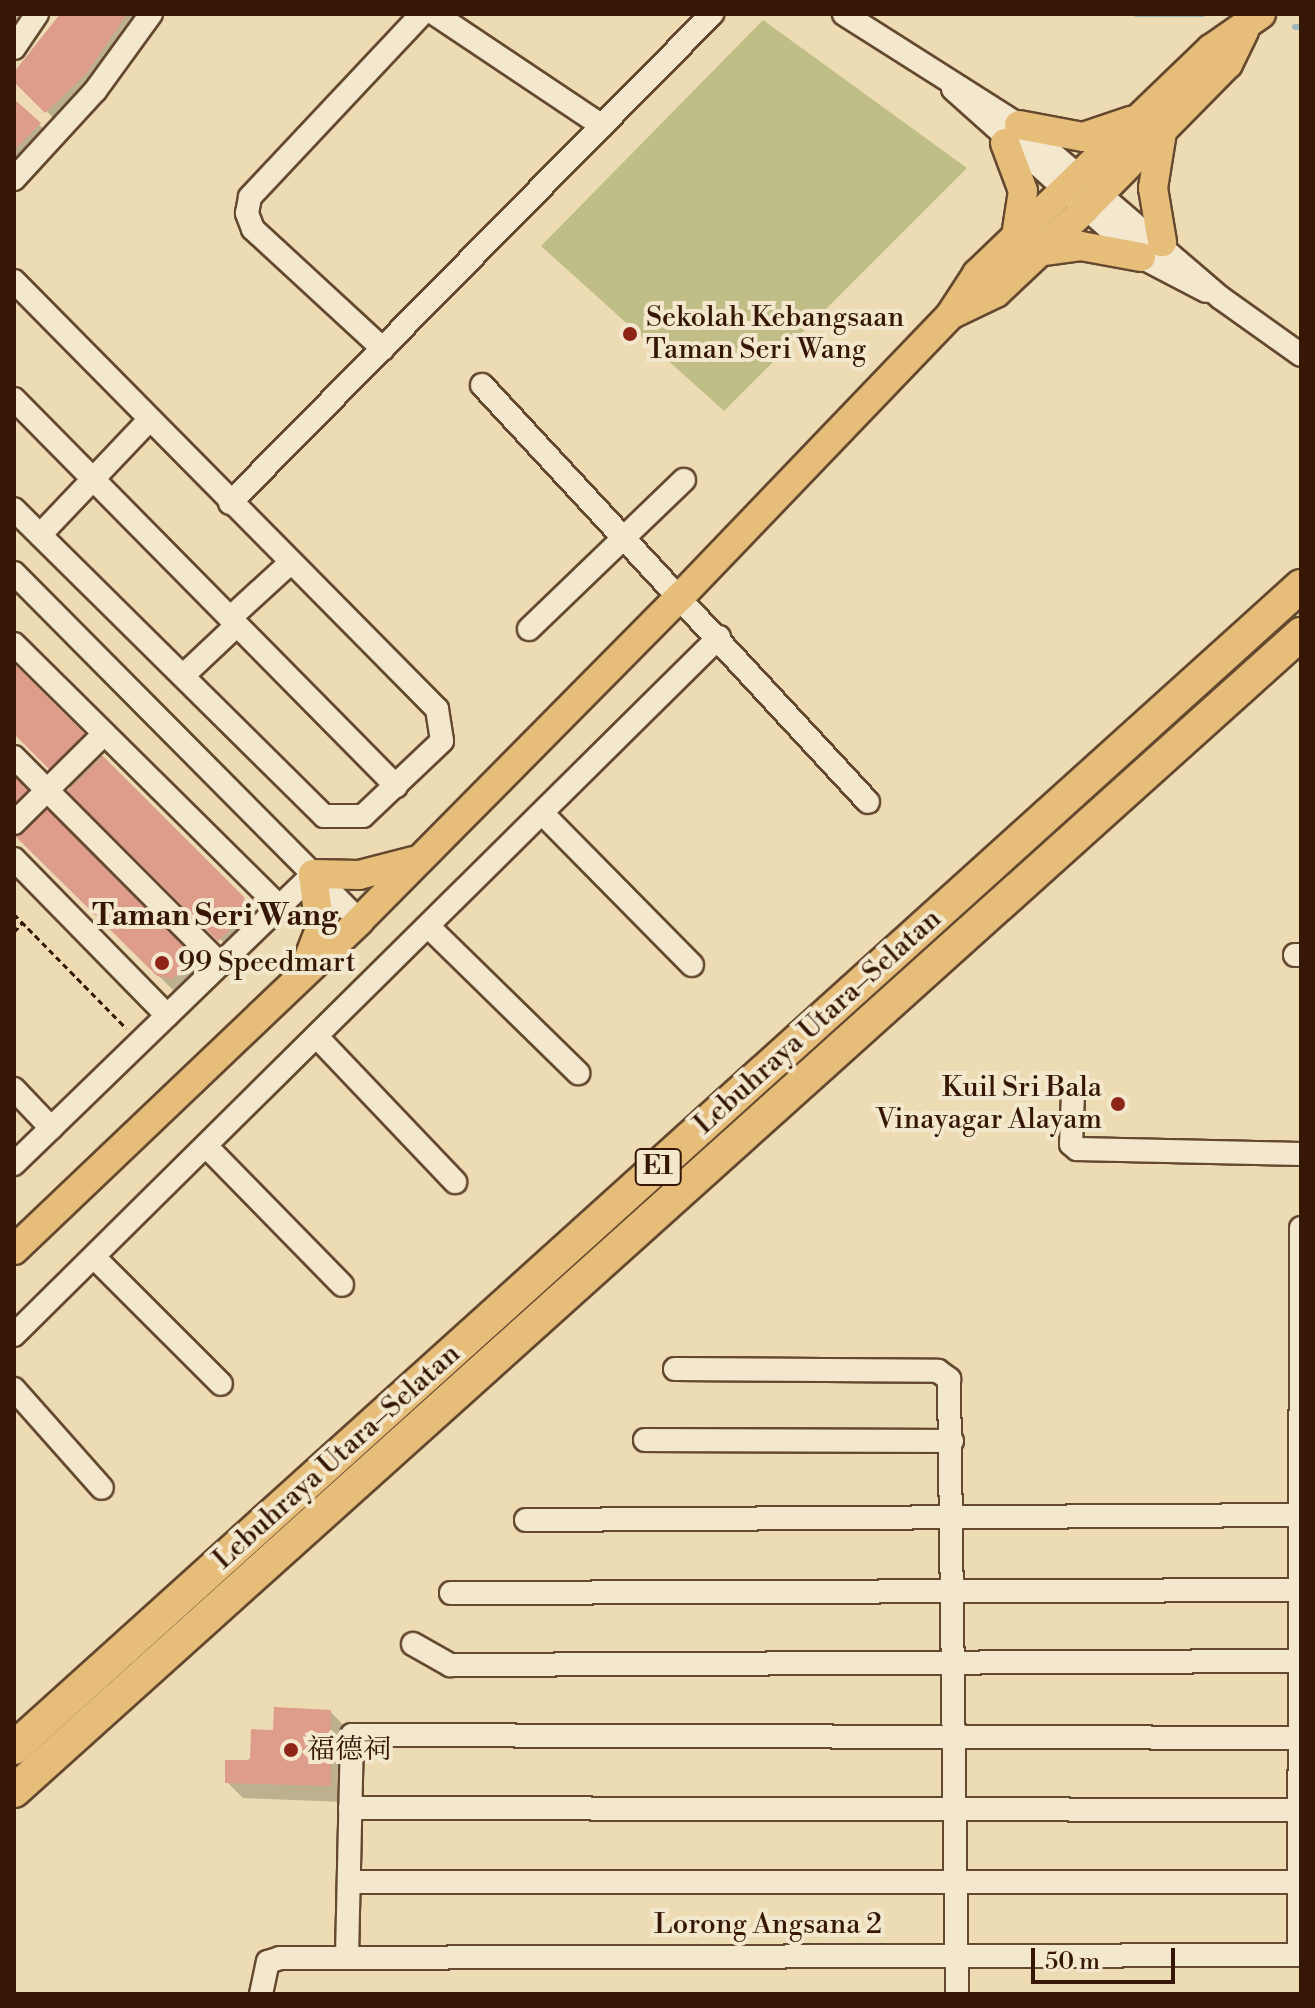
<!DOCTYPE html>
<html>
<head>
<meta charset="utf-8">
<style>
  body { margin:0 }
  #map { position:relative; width:1315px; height:2008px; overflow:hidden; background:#eddcb3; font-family:"Libre Bodoni","Noto Serif SC",serif }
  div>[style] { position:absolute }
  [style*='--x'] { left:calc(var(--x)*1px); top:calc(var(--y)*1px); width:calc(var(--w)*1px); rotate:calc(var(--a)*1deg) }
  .green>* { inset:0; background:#c0be87 }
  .shadow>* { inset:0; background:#0003 }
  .stream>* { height:6px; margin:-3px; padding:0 3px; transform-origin:3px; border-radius:3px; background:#9db9b7 }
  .building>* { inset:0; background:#de9c8a }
  .path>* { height:3px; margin-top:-1.5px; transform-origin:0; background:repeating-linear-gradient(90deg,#361705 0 6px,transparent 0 10px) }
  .roads { filter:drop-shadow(2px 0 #644830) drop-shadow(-2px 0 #644830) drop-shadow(0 2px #644830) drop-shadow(0 -2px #644830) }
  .minor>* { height:22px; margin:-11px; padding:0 11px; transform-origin:11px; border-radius:11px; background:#f3e8ce }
  .major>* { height:28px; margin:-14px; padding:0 14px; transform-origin:14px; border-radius:14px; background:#e6be7a }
  .highway>* { height:32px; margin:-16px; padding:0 16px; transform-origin:16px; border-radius:16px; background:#e6be7a }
  .dots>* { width:22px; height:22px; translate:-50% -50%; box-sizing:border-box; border:4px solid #f3e8ce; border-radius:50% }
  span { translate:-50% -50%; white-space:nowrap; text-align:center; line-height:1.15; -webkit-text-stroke:8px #f3e8ce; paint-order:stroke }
  .shield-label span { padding:2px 6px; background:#f3e8ce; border:2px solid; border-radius:6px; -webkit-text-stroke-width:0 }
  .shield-label { font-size:26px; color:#361705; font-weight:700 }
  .poi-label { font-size:28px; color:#361705 }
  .left { translate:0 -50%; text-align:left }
  .right { translate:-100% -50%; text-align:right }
  .street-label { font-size:28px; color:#361705 }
  .neighbourhood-label { font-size:30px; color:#361705; font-weight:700 }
  .frame { position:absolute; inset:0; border:16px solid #361705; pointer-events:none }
  .scale { position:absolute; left:1031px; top:1948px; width:144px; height:36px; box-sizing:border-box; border:4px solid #361705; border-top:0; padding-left:10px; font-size:24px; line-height:28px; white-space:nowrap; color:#361705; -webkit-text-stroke:6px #f3e8ce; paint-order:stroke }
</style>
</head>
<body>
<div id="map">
  <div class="green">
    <i style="clip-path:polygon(763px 20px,967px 168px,724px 411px,541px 246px)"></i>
  </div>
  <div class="shadow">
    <i style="clip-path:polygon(14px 14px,40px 14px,14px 46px)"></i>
    <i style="clip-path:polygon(63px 14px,139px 14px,94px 81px,54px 119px,14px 75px)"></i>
    <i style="clip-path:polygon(14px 102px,47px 132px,14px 164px)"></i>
    <i style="clip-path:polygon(14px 667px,260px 915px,236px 955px,14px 732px)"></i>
    <i style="clip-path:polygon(18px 836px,216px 968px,190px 994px,175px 992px)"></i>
    <i style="clip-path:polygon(330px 1711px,346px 1728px,346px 1802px,243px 1798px,227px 1782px,275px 1732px)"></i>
  </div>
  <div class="stream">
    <i style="--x:1136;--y:14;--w:67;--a:0"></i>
    <i style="--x:1295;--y:27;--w:6;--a:0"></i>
  </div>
  <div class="building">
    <i style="clip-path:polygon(60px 14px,127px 14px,86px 74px,45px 113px,14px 82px,14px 72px)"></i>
    <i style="clip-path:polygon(14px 99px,41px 123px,14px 150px)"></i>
    <i style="clip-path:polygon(14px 664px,91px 740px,55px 775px,14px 734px)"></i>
    <i style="clip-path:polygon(103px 756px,244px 897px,247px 913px,218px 941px,67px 791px)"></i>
    <i style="clip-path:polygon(14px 762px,42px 789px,14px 817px)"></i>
    <i style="clip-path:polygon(50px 800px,202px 950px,173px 979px,157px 976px,15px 836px)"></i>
    <i style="clip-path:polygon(274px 1707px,331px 1710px,331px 1786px,225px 1783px,225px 1760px,250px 1760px,251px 1729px,273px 1730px)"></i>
  </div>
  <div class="path">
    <i style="--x:14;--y:914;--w:160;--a:45.5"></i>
    <i style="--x:14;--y:932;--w:12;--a:-48"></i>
  </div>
  <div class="roads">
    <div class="minor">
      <i style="--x:435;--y:14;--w:201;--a:33.8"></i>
      <i style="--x:844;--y:14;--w:207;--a:32.4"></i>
      <i style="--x:1019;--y:125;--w:266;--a:40.6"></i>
      <i style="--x:1221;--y:298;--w:98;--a:35.5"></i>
      <i style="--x:14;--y:48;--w:41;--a:-55.9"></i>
      <i style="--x:953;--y:89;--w:252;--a:41.8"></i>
      <i style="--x:1141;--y:257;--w:73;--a:27.6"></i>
      <i style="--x:14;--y:179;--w:120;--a:-47.4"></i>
      <i style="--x:95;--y:91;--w:95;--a:-54"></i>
      <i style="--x:14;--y:281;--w:602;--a:45.34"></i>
      <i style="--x:437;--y:709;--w:32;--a:81"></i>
      <i style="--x:442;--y:741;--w:109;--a:136.5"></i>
      <i style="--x:363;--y:816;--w:39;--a:180"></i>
      <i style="--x:324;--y:816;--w:436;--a:-135.3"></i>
      <i style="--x:383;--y:349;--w:177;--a:-137.3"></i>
      <i style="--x:253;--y:229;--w:17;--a:-111"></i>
      <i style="--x:247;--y:213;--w:16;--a:-79"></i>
      <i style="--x:250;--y:197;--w:251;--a:-46.8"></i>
      <i style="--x:482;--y:385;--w:568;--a:47.21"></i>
      <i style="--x:14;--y:399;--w:544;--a:45.37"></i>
      <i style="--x:230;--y:503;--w:687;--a:-45.41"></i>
      <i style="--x:40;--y:535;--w:158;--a:-46.5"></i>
      <i style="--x:14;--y:573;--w:490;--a:45.2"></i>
      <i style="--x:230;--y:618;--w:81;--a:-42.5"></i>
      <i style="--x:529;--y:629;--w:215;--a:-43.9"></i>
      <i style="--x:14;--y:644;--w:373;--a:44.7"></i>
      <i style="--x:186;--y:673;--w:70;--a:-43.3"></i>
      <i style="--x:14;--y:757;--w:292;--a:45.1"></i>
      <i style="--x:543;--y:814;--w:212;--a:45.4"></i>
      <i style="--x:14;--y:823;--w:127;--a:-44.7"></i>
      <i style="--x:14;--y:859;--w:219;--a:45.6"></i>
      <i style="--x:429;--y:927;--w:209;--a:44.4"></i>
      <i style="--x:1295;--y:955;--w:6;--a:0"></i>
      <i style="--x:318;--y:1038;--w:199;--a:46.4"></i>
      <i style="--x:14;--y:1089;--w:54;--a:46.5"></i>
      <i style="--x:1073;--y:1093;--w:51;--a:92.2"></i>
      <i style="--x:1071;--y:1144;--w:8;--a:40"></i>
      <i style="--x:1077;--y:1149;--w:224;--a:1.3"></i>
      <i style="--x:209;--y:1149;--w:190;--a:45.6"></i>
      <i style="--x:14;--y:1164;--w:417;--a:-44.1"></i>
      <i style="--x:97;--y:1260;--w:175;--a:45"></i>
      <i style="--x:14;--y:1335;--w:992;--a:-44.71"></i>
      <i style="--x:675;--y:1369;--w:263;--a:0.4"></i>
      <i style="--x:938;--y:1371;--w:14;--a:36"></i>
      <i style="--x:949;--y:1379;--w:615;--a:89.25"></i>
      <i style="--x:14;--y:1389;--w:132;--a:48.4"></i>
      <i style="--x:645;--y:1440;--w:307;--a:0.2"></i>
      <i style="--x:526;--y:1520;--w:774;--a:-0.37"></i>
      <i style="--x:451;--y:1593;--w:849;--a:-0.2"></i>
      <i style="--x:413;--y:1644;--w:43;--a:29.6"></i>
      <i style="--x:450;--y:1665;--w:850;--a:-0.27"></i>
      <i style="--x:350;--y:1808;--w:949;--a:0.12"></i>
      <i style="--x:349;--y:1882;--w:950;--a:0"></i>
      <i style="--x:1299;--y:1955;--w:727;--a:-89.84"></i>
      <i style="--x:347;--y:1956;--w:221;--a:-88.7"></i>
      <i style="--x:352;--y:1735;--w:948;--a:0.18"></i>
      <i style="--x:261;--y:1994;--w:33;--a:-78"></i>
      <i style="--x:268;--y:1962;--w:13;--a:-18"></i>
      <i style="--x:280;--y:1958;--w:1021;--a:-0.17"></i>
    </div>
    <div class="major">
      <i style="--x:1019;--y:125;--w:65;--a:10.6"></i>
      <i style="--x:1083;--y:137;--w:50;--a:-18.8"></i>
      <i style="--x:1162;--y:132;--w:57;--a:99.1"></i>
      <i style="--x:1153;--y:188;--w:55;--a:80.5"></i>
      <i style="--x:1005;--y:143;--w:51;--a:69.4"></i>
      <i style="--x:1023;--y:191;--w:46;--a:98.8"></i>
      <i style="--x:1038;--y:252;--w:43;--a:-7.9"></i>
      <i style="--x:1081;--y:246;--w:61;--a:10.4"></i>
      <i style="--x:952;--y:314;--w:49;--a:-25.5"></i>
      <i style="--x:996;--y:293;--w:121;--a:-43.3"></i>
      <i style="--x:1084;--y:210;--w:205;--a:-45.4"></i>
      <i style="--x:1228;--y:64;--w:37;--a:-64"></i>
      <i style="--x:304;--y:970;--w:44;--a:-68.7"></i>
      <i style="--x:320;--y:929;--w:55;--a:-97.3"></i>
      <i style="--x:313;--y:874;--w:46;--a:1.2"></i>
      <i style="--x:359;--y:875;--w:56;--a:-14.5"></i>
      <i style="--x:14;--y:1250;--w:477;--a:-43.6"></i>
      <i style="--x:359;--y:921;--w:458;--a:-45.3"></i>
      <i style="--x:681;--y:596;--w:390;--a:-46.2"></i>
      <i style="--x:951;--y:314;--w:48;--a:-57"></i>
      <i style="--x:977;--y:274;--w:325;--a:-43.9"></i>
      <i style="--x:1211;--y:49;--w:61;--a:-35"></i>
    </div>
    <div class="highway">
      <i style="--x:14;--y:1748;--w:1734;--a:-42.08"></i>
      <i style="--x:14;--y:1791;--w:1731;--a:-41.96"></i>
    </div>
  </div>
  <div class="dots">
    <i style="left:630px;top:334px;background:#8f2418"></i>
    <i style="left:162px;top:963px;background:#8f2418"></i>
    <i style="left:1118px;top:1104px;background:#8f2418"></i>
    <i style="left:291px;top:1750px;background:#8f2418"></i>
  </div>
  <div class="shield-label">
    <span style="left:658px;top:1167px">E1</span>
  </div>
  <div class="poi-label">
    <span class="left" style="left:646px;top:334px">Sekolah Kebangsaan<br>Taman Seri Wang</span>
    <span class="left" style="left:178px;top:963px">99 Speedmart</span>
    <span class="right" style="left:1102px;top:1104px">Kuil Sri Bala<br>Vinayagar Alayam</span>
    <span class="left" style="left:307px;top:1750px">福德祠</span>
  </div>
  <div class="street-label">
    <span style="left:818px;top:1022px;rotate:-42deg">Lebuhraya Utara–Selatan</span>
    <span style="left:337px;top:1457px;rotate:-42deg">Lebuhraya Utara–Selatan</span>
    <span style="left:768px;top:1925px">Lorong Angsana 2</span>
  </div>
  <div class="neighbourhood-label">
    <span style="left:215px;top:916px">Taman Seri Wang</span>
  </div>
  <div class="frame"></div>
  <div class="scale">50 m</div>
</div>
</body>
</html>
